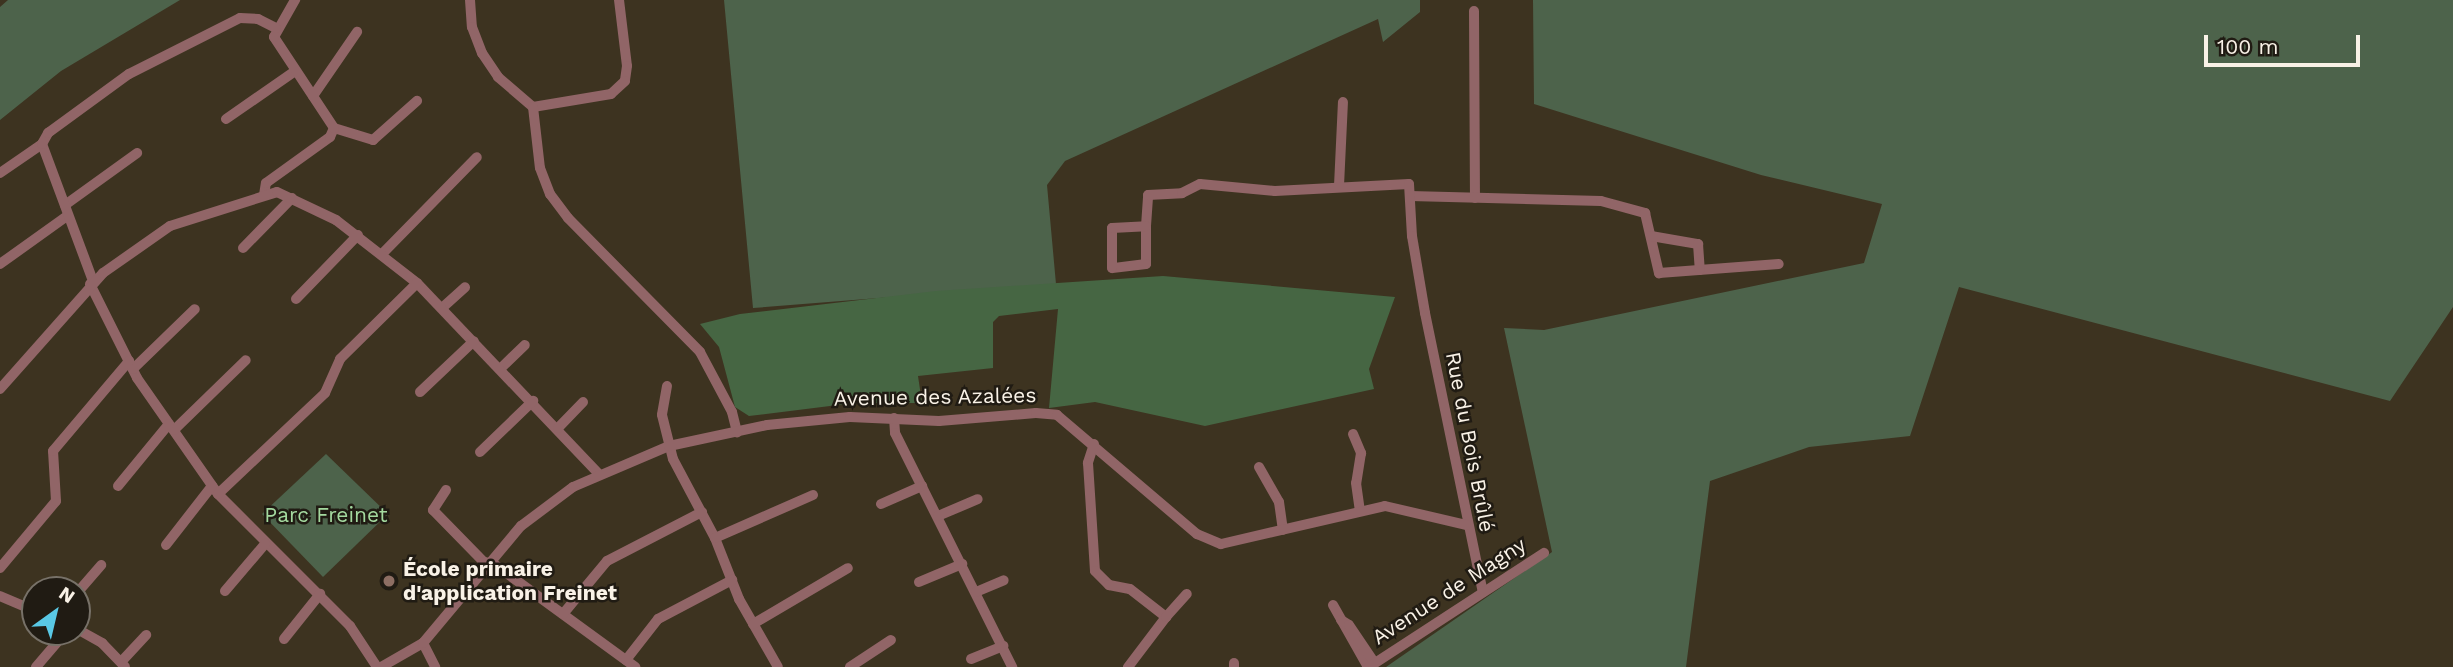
<!DOCTYPE html>
<html>
<head>
<meta charset="utf-8">
<style>
  body { margin:0 }
  #map { position:relative; width:2453px; height:667px; overflow:hidden; background:#3d3320; font-family:"Work Sans",sans-serif }
  div>[style] { position:absolute }
  [style*='--x'] { left:calc(var(--x)*1px); top:calc(var(--y)*1px); width:calc(var(--w)*1px); rotate:calc(var(--a)*1deg) }
  .green>* { inset:0; background:#4d634b }
  .forest>* { inset:0; background:#466643 }
  .street>* { height:10px; margin:-5px; padding:0 5px; transform-origin:5px; border-radius:5px; background:#916567 }
  .dots>* { width:19px; height:19px; translate:-50% -50%; box-sizing:border-box; border:4px solid #201b13; border-radius:50% }
  span { translate:-50% -50%; white-space:nowrap; text-align:center; line-height:1.15; -webkit-text-stroke:5px #201b13; paint-order:stroke }
  .street-label { font-size:21px; color:#f9f2e7 }
  .park-label { font-size:21px; color:#a4d99f }
  .poi-label { font-size:21px; color:#f9f2e7; font-weight:700 }
  .left { translate:0 -50%; text-align:left }
  .north { position:absolute; left:21px; top:576px; width:70px; height:70px; box-sizing:border-box; background:#201b13; border:2px solid #777168; border-radius:50%; rotate:34deg; font-size:19px; font-weight:700; line-height:28px; text-align:center; color:#f9f2e7 }
  .north::after { content:''; display:block; margin:auto; width:24px; height:32px; background:#59c8e5; clip-path:polygon(50% 0,100% 100%,50% 72%,0 100%) }
  .scale { position:absolute; left:2204px; top:35px; width:156px; height:32px; box-sizing:border-box; border:4px solid #f9f2e7; border-top:0; padding-left:9px; font-size:21px; line-height:24px; white-space:nowrap; color:#f9f2e7; -webkit-text-stroke:5px #201b13; paint-order:stroke }
</style>
</head>
<body>
<div id="map">
  <div class="green">
    <i style="clip-path:polygon(8px 0,180px 0,61px 71px,0 120px,0 7px)"></i>
    <i style="clip-path:polygon(724px 0,1420px 0,1420px 12px,1383px 42px,1378px 19px,1065px 161px,1047px 185px,1056px 284px,753px 308px)"></i>
    <i style="clip-path:polygon(1533px 0,2453px 0,2453px 307px,2390px 401px,1959px 287px,1910px 436px,1809px 447px,1710px 481px,1686px 667px,1386px 667px,1552px 552px,1504px 328px,1544px 330px,1864px 263px,1882px 204px,1761px 175px,1534px 104px)"></i>
    <i style="clip-path:polygon(326px 454px,388px 514px,323px 577px,262px 514px)"></i>
  </div>
  <div class="forest">
    <i style="clip-path:polygon(1163px 276px,1395px 297px,1369px 369px,1374px 389px,1205px 426px,1095px 402px,1049px 408px,1058px 309px,999px 316px,993px 322px,993px 368px,918px 376px,922px 403px,854px 403px,749px 416px,735px 407px,719px 347px,700px 324px,740px 314px,936px 291px)"></i>
  </div>
  <div class="street">
    <i style="--x:470;--y:0;--w:27;--a:86"></i>
    <i style="--x:472;--y:27;--w:28;--a:69"></i>
    <i style="--x:482;--y:53;--w:29;--a:56"></i>
    <i style="--x:498;--y:77;--w:46;--a:40.6"></i>
    <i style="--x:619;--y:0;--w:66;--a:83.1"></i>
    <i style="--x:627;--y:66;--w:15;--a:98"></i>
    <i style="--x:625;--y:81;--w:19;--a:137"></i>
    <i style="--x:611;--y:94;--w:79;--a:170.5"></i>
    <i style="--x:533;--y:107;--w:61;--a:83.5"></i>
    <i style="--x:540;--y:168;--w:28;--a:69"></i>
    <i style="--x:550;--y:194;--w:30;--a:53"></i>
    <i style="--x:568;--y:218;--w:188;--a:45.4"></i>
    <i style="--x:700;--y:352;--w:68;--a:61.9"></i>
    <i style="--x:732;--y:412;--w:21;--a:76"></i>
    <i style="--x:1474;--y:11;--w:187;--a:89.7"></i>
    <i style="--x:313;--y:96;--w:78;--a:-55.5"></i>
    <i style="--x:226;--y:119;--w:84;--a:-34.8"></i>
    <i style="--x:334;--y:128;--w:41;--a:17.1"></i>
    <i style="--x:373;--y:140;--w:59;--a:-41.6"></i>
    <i style="--x:0;--y:173;--w:51;--a:-34.6"></i>
    <i style="--x:1339;--y:186;--w:84;--a:-87.3"></i>
    <i style="--x:264;--y:195;--w:12;--a:-81"></i>
    <i style="--x:266;--y:183;--w:79;--a:-35.7"></i>
    <i style="--x:330;--y:137;--w:10;--a:-66"></i>
    <i style="--x:334;--y:128;--w:109;--a:-123.4"></i>
    <i style="--x:274;--y:37;--w:43;--a:-60.4"></i>
    <i style="--x:1410;--y:196;--w:191;--a:1.5"></i>
    <i style="--x:1601;--y:201;--w:46;--a:15.3"></i>
    <i style="--x:1645;--y:213;--w:62;--a:76.9"></i>
    <i style="--x:1659;--y:273;--w:120;--a:-4.3"></i>
    <i style="--x:65;--y:205;--w:89;--a:-35.8"></i>
    <i style="--x:1146;--y:226;--w:31;--a:-86"></i>
    <i style="--x:1148;--y:195;--w:34;--a:-3"></i>
    <i style="--x:1182;--y:193;--w:20;--a:-27"></i>
    <i style="--x:1200;--y:184;--w:75;--a:5.3"></i>
    <i style="--x:1275;--y:191;--w:134;--a:-3"></i>
    <i style="--x:1409;--y:184;--w:52;--a:86.7"></i>
    <i style="--x:1412;--y:236;--w:78;--a:80.4"></i>
    <i style="--x:1425;--y:313;--w:285;--a:78.3"></i>
    <i style="--x:1146;--y:226;--w:38;--a:90"></i>
    <i style="--x:1146;--y:264;--w:34;--a:173"></i>
    <i style="--x:1112;--y:268;--w:40;--a:-90"></i>
    <i style="--x:1112;--y:228;--w:34;--a:-3"></i>
    <i style="--x:1651;--y:236;--w:48;--a:9.7"></i>
    <i style="--x:1698;--y:244;--w:26;--a:86"></i>
    <i style="--x:243;--y:248;--w:70;--a:-45.6"></i>
    <i style="--x:383;--y:253;--w:134;--a:-45.6"></i>
    <i style="--x:0;--y:264;--w:82;--a:-35.6"></i>
    <i style="--x:93;--y:281;--w:146;--a:-110.4"></i>
    <i style="--x:42;--y:144;--w:13;--a:-61"></i>
    <i style="--x:48;--y:133;--w:100;--a:-36.1"></i>
    <i style="--x:129;--y:74;--w:124;--a:-26.8"></i>
    <i style="--x:240;--y:18;--w:18;--a:3"></i>
    <i style="--x:258;--y:19;--w:20;--a:27"></i>
    <i style="--x:90;--y:284;--w:105;--a:63.4"></i>
    <i style="--x:137;--y:378;--w:141;--a:55.1"></i>
    <i style="--x:218;--y:494;--w:187;--a:45"></i>
    <i style="--x:350;--y:626;--w:49;--a:56.6"></i>
    <i style="--x:296;--y:299;--w:89;--a:-45.9"></i>
    <i style="--x:442;--y:308;--w:31;--a:-42"></i>
    <i style="--x:501;--y:368;--w:33;--a:-44"></i>
    <i style="--x:133;--y:369;--w:86;--a:-44.1"></i>
    <i style="--x:667;--y:386;--w:29;--a:100"></i>
    <i style="--x:662;--y:415;--w:45;--a:76"></i>
    <i style="--x:673;--y:459;--w:89;--a:62"></i>
    <i style="--x:715;--y:538;--w:66;--a:68.5"></i>
    <i style="--x:739;--y:599;--w:78;--a:60.2"></i>
    <i style="--x:0;--y:389;--w:155;--a:-48.4"></i>
    <i style="--x:103;--y:273;--w:82;--a:-35"></i>
    <i style="--x:170;--y:226;--w:112;--a:-17.6"></i>
    <i style="--x:277;--y:192;--w:65;--a:25.4"></i>
    <i style="--x:336;--y:220;--w:103;--a:37.9"></i>
    <i style="--x:417;--y:283;--w:265;--a:46.4"></i>
    <i style="--x:420;--y:392;--w:74;--a:-43.4"></i>
    <i style="--x:894;--y:418;--w:15;--a:86"></i>
    <i style="--x:895;--y:433;--w:262;--a:63.4"></i>
    <i style="--x:558;--y:428;--w:36;--a:-46"></i>
    <i style="--x:174;--y:430;--w:100;--a:-44.2"></i>
    <i style="--x:1353;--y:434;--w:21;--a:67"></i>
    <i style="--x:1361;--y:453;--w:30;--a:99"></i>
    <i style="--x:1356;--y:483;--w:27;--a:82"></i>
    <i style="--x:1094;--y:444;--w:20;--a:108"></i>
    <i style="--x:1088;--y:463;--w:108;--a:86.3"></i>
    <i style="--x:1095;--y:571;--w:20;--a:45"></i>
    <i style="--x:1109;--y:585;--w:21;--a:11"></i>
    <i style="--x:1130;--y:589;--w:46;--a:37.9"></i>
    <i style="--x:1166;--y:617;--w:63;--a:127.2"></i>
    <i style="--x:480;--y:452;--w:74;--a:-43.9"></i>
    <i style="--x:1259;--y:467;--w:40;--a:60.3"></i>
    <i style="--x:1279;--y:502;--w:28;--a:82"></i>
    <i style="--x:118;--y:486;--w:80;--a:-50.6"></i>
    <i style="--x:446;--y:490;--w:24;--a:123"></i>
    <i style="--x:433;--y:510;--w:73;--a:45.6"></i>
    <i style="--x:484;--y:562;--w:10;--a:11"></i>
    <i style="--x:494;--y:564;--w:175;--a:36.1"></i>
    <i style="--x:218;--y:494;--w:147;--a:-43.3"></i>
    <i style="--x:325;--y:393;--w:37;--a:-66"></i>
    <i style="--x:340;--y:359;--w:108;--a:-44.6"></i>
    <i style="--x:881;--y:504;--w:45;--a:-23.7"></i>
    <i style="--x:938;--y:516;--w:43;--a:-23"></i>
    <i style="--x:715;--y:538;--w:107;--a:-23.7"></i>
    <i style="--x:166;--y:545;--w:75;--a:-52.1"></i>
    <i style="--x:0;--y:568;--w:87;--a:-50.1"></i>
    <i style="--x:56;--y:501;--w:50;--a:-93.4"></i>
    <i style="--x:53;--y:451;--w:118;--a:-49.8"></i>
    <i style="--x:919;--y:582;--w:47;--a:-22.7"></i>
    <i style="--x:225;--y:591;--w:62;--a:-49.6"></i>
    <i style="--x:976;--y:592;--w:30;--a:-23"></i>
    <i style="--x:77;--y:593;--w:37;--a:-49"></i>
    <i style="--x:0;--y:596;--w:38;--a:23"></i>
    <i style="--x:1333;--y:605;--w:71;--a:60.6"></i>
    <i style="--x:563;--y:614;--w:69;--a:-50.3"></i>
    <i style="--x:607;--y:561;--w:107;--a:-27.3"></i>
    <i style="--x:1166;--y:617;--w:31;--a:-48"></i>
    <i style="--x:1341;--y:620;--w:9;--a:32"></i>
    <i style="--x:1349;--y:625;--w:45;--a:56"></i>
    <i style="--x:753;--y:624;--w:110;--a:-30.5"></i>
    <i style="--x:77;--y:629;--w:29;--a:29"></i>
    <i style="--x:102;--y:643;--w:33;--a:46"></i>
    <i style="--x:284;--y:639;--w:58;--a:-51.3"></i>
    <i style="--x:423;--y:643;--w:27;--a:63"></i>
    <i style="--x:971;--y:659;--w:35;--a:-22"></i>
    <i style="--x:626;--y:660;--w:52;--a:-52"></i>
    <i style="--x:658;--y:619;--w:84;--a:-27.8"></i>
    <i style="--x:121;--y:662;--w:37;--a:-47"></i>
    <i style="--x:1234;--y:663;--w:4;--a:90"></i>
    <i style="--x:36;--y:667;--w:46;--a:-49.4"></i>
    <i style="--x:381;--y:667;--w:48;--a:-29.7"></i>
    <i style="--x:423;--y:643;--w:153;--a:-50.1"></i>
    <i style="--x:521;--y:526;--w:65;--a:-36.9"></i>
    <i style="--x:573;--y:487;--w:104;--a:-23.1"></i>
    <i style="--x:669;--y:446;--w:100;--a:-12.1"></i>
    <i style="--x:767;--y:425;--w:83;--a:-5.5"></i>
    <i style="--x:850;--y:417;--w:89;--a:2.6"></i>
    <i style="--x:939;--y:421;--w:97;--a:-4.7"></i>
    <i style="--x:1036;--y:413;--w:21;--a:5"></i>
    <i style="--x:1057;--y:415;--w:184;--a:40.4"></i>
    <i style="--x:1197;--y:534;--w:26;--a:23"></i>
    <i style="--x:1221;--y:544;--w:168;--a:-13"></i>
    <i style="--x:1385;--y:506;--w:83;--a:13.2"></i>
    <i style="--x:850;--y:667;--w:49;--a:-33.4"></i>
    <i style="--x:1369;--y:667;--w:209;--a:-33.1"></i>
  </div>
  <div class="dots">
    <i style="left:389px;top:581px;background:#8d6e63"></i>
  </div>
  <div class="street-label">
    <span style="left:935px;top:397px;rotate:-1deg">Avenue des Azalées</span>
    <span style="left:1470px;top:442px;rotate:79deg">Rue du Bois Brûlé</span>
    <span style="left:1449px;top:591px;rotate:-33deg">Avenue de Magny</span>
  </div>
  <div class="park-label">
    <span style="left:326px;top:515px">Parc Freinet</span>
  </div>
  <div class="poi-label">
    <span class="left" style="left:403px;top:581px">École primaire<br>d'application Freinet</span>
  </div>
  <div class="north">N</div>
  <div class="scale">100 m</div>
</div>
</body>
</html>
